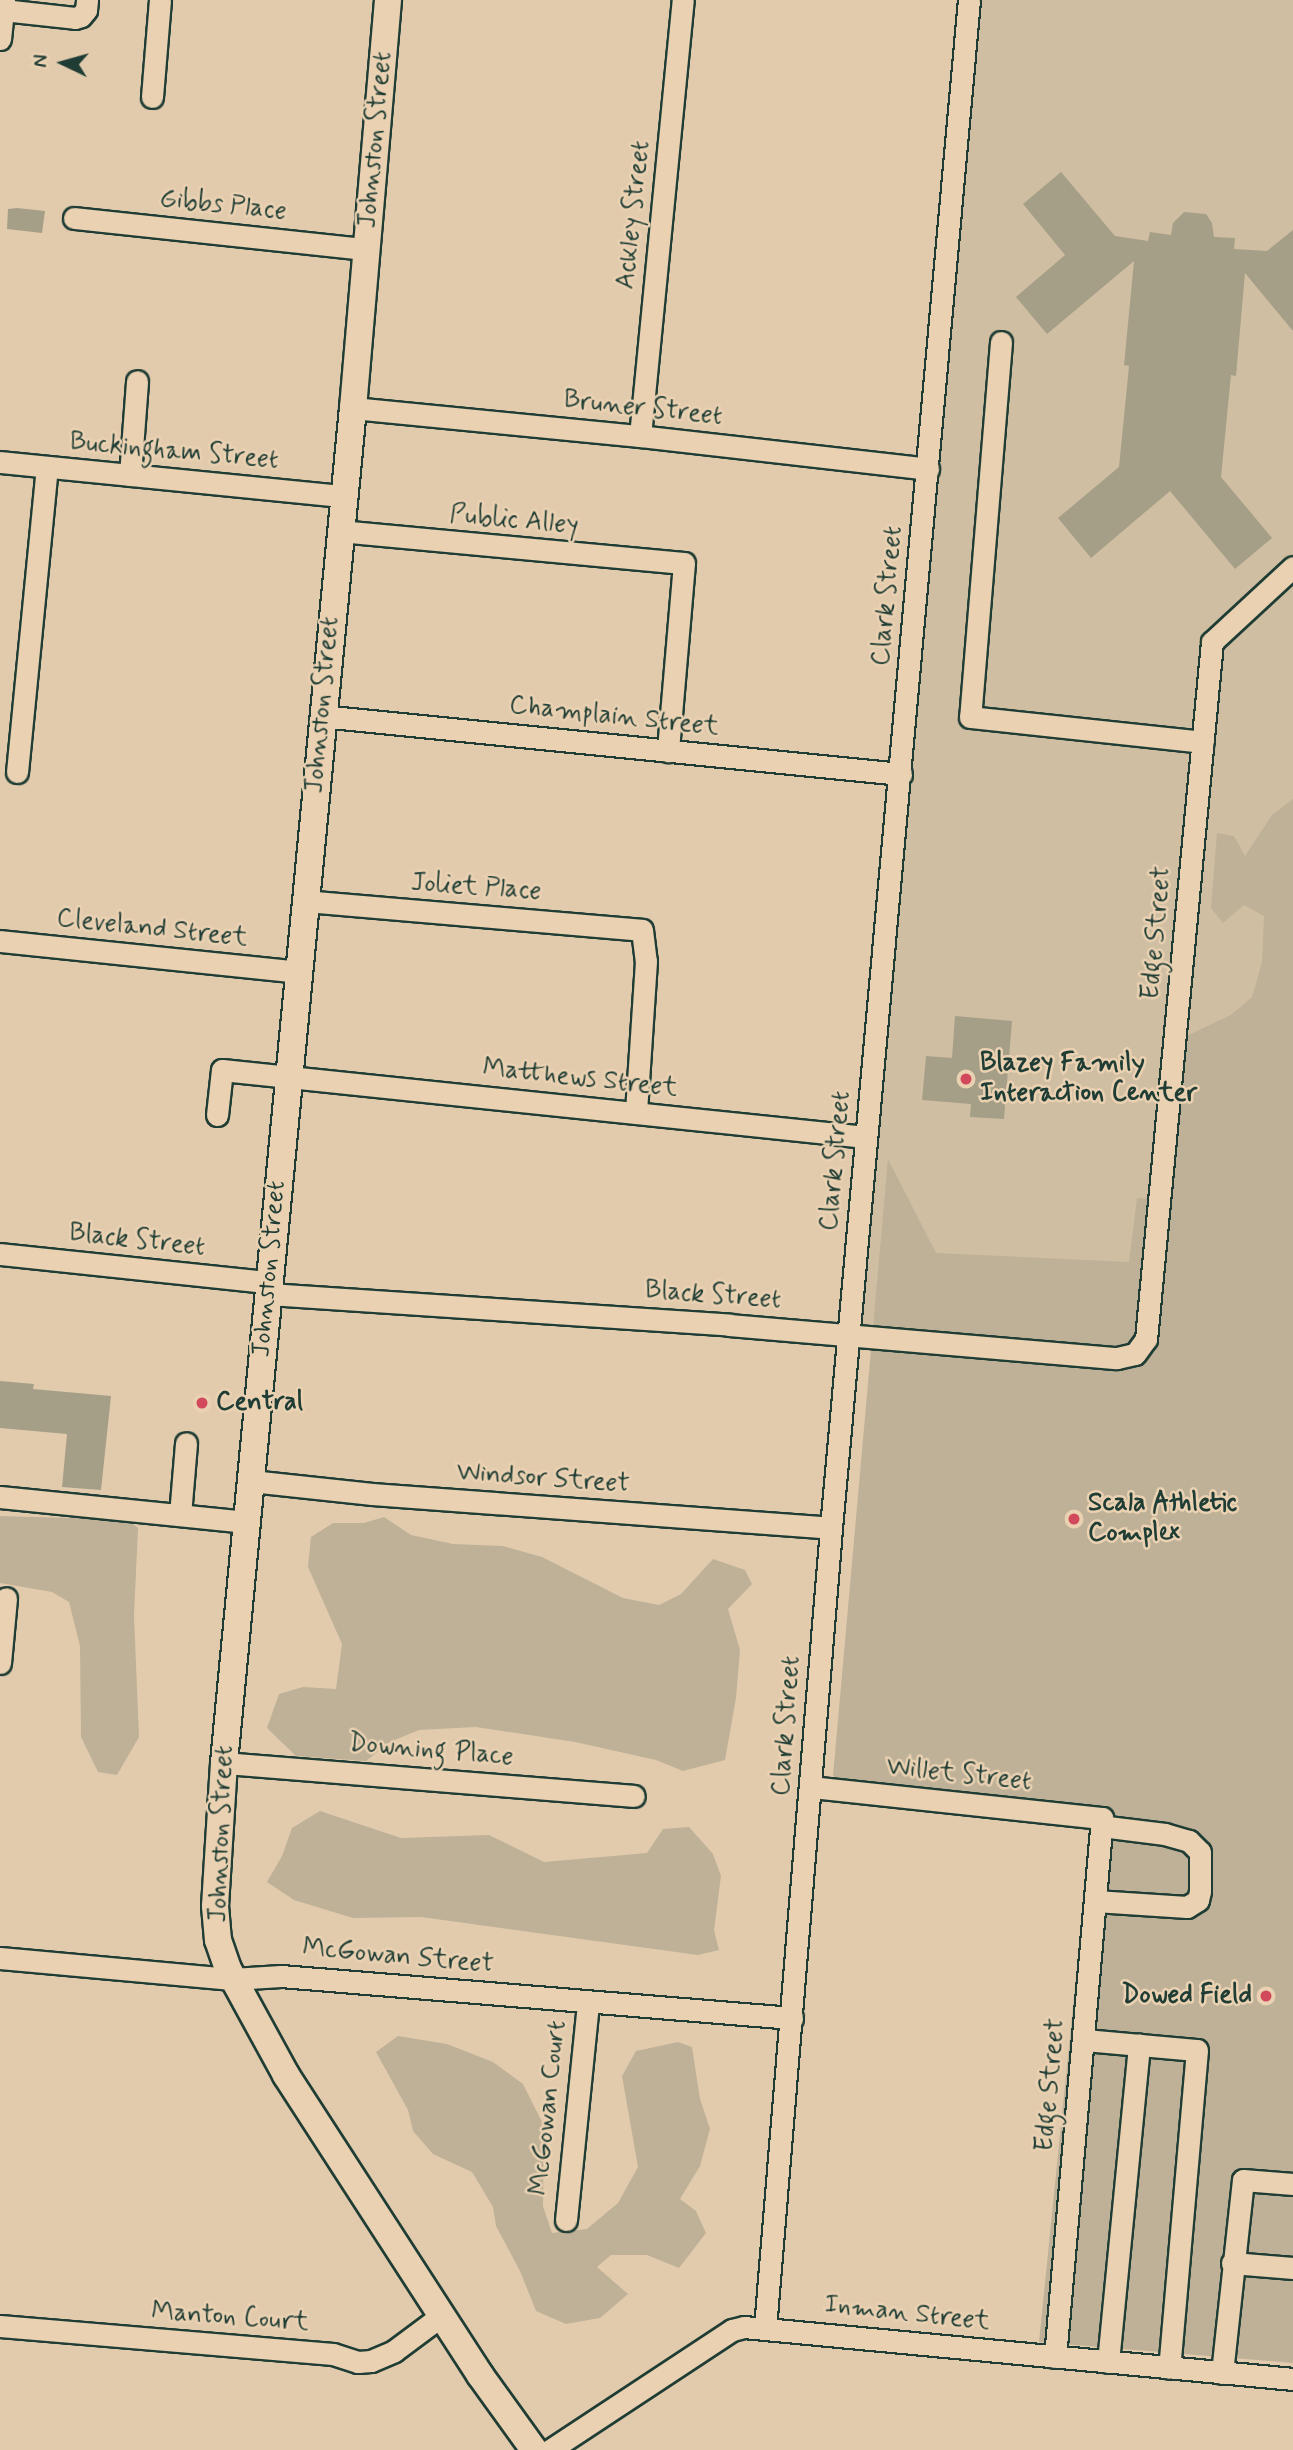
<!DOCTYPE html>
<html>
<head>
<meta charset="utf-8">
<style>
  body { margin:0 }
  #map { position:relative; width:1293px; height:2450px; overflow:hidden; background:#e2cbad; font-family:Mynerve,sans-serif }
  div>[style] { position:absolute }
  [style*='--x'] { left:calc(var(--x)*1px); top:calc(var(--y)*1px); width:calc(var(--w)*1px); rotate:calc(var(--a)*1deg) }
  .built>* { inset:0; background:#d0bea2 }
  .green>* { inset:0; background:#beb197 }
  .building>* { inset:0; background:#a59f88 }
  .roads { filter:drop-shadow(2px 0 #1f3d34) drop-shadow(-2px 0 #1f3d34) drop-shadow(0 2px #1f3d34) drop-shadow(0 -2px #1f3d34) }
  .minor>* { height:21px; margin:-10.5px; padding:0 10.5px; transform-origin:10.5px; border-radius:10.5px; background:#ead1b2 }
  .major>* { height:26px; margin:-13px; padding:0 13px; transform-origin:13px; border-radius:13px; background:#ead1b2 }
  .dots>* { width:19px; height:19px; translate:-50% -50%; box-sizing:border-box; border:4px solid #ead1b2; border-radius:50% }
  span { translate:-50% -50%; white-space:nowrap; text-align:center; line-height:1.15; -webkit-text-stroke:5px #ead1b2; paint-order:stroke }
  .street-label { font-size:26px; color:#1f3d34 }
  .poi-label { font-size:26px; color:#1f3d34; font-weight:700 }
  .left { translate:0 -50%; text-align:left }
  .right { translate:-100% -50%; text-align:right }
  .north { position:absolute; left:28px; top:28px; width:70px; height:70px; -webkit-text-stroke:5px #ead1b2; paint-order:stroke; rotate:275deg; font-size:19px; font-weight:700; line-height:28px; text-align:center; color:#1f3d34 }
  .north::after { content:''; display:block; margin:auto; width:24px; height:32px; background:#1f3d34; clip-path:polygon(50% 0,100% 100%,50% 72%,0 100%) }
</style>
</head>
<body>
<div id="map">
  <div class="built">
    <i style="clip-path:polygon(969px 0,1293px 0,1293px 1165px,1146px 1339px,850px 1335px)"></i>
  </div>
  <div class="green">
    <i style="clip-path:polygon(1293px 799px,1293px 2363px,1039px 2342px,1093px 1809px,849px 1784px,833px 1776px,888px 1159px,936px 1253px,1129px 1262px,1137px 1198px,1167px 1200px,1182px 1038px,1231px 1015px,1252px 997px,1262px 962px,1264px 916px,1244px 905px,1223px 923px,1211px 908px,1217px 833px,1234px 836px,1245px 856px,1272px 815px)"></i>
    <i style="clip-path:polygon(0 1516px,105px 1519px,129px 1521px,138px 1528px,134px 1616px,139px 1737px,117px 1775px,98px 1772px,81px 1737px,80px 1646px,69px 1602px,52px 1592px,0 1583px)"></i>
    <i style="clip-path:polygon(384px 1517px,411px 1535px,453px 1544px,503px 1546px,542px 1557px,623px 1598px,659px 1605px,681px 1594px,713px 1559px,745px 1570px,752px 1584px,728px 1609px,740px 1650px,736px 1698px,725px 1760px,683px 1771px,656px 1760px,575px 1742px,476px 1727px,419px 1730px,390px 1742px,366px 1761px,296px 1756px,267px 1728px,279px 1694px,303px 1687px,336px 1689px,342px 1644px,308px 1567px,311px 1537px,333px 1523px,364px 1523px)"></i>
    <i style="clip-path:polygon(320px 1811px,401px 1838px,489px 1835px,544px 1862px,647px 1853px,663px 1829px,689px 1827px,713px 1854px,721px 1876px,714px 1930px,719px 1950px,698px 1955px,421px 1917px,353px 1918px,294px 1900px,267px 1882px,282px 1856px,292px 1828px)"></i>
    <i style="clip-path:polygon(398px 2036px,447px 2044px,493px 2062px,523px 2084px,544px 2126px,543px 2206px,552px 2233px,587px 2229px,618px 2203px,638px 2167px,622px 2076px,636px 2051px,678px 2042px,692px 2047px,700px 2099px,710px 2129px,700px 2166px,680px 2199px,696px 2211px,706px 2233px,679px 2268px,647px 2255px,611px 2255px,597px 2267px,628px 2294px,600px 2318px,566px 2324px,536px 2311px,520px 2271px,496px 2226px,493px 2207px,472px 2172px,433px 2154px,413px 2131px,408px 2110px,376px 2052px)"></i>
  </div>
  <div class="building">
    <i style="clip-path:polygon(1061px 172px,1115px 236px,1148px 241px,1150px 232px,1171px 235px,1173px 223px,1184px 212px,1206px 214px,1212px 223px,1214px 237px,1235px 238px,1234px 249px,1267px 251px,1293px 230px,1293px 331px,1245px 273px,1236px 376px,1231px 375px,1221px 477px,1272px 538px,1235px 569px,1170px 491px,1091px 558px,1058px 518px,1119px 467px,1129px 366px,1124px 365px,1134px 261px,1047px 334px,1016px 297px,1065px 255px,1023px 204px)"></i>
    <i style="clip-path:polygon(17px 208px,45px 211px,42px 233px,7px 229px,8px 209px)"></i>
    <i style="clip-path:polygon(955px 1016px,1012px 1021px,1004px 1119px,970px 1117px,971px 1104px,922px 1100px,926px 1056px,952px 1058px)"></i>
    <i style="clip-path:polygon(0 1381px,34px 1384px,33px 1389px,111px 1396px,101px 1490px,62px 1487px,67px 1434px,0 1428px)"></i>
  </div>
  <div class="roads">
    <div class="minor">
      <i style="--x:3;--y:10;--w:72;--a:6.3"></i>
      <i style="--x:75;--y:18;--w:6;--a:-18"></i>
      <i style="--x:81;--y:16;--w:8;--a:-50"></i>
      <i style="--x:86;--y:10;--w:10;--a:-84"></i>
      <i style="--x:0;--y:39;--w:39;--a:-84"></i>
      <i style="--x:152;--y:97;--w:97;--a:-85.3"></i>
      <i style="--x:74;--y:218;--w:294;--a:6.1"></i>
      <i style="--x:1001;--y:342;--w:376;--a:94.7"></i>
      <i style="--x:970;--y:717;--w:234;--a:6.1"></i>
      <i style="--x:353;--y:408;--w:288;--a:5.6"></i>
      <i style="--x:640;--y:436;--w:290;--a:6.5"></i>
      <i style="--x:640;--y:436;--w:438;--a:-84.4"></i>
      <i style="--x:0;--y:462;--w:345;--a:5.7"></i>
      <i style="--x:130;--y:475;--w:94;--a:-85.7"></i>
      <i style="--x:339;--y:531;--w:346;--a:5.3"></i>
      <i style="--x:684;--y:563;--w:189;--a:94.9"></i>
      <i style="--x:321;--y:716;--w:583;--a:5.71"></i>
      <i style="--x:17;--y:772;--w:305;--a:-84.4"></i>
      <i style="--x:305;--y:901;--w:338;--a:4.9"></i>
      <i style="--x:642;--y:930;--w:31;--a:83"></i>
      <i style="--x:646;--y:961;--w:152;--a:93.8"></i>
      <i style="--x:0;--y:941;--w:301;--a:5.9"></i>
      <i style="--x:217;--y:1115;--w:45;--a:-83.7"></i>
      <i style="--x:222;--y:1070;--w:647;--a:5.94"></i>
      <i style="--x:0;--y:1254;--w:269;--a:6"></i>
      <i style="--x:268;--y:1294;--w:462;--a:3.8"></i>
      <i style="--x:729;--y:1325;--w:389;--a:4.9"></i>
      <i style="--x:1117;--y:1358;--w:18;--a:-13"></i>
      <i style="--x:1135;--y:1354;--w:19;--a:-54"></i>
      <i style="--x:1146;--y:1339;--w:700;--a:-84.59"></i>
      <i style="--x:1212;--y:642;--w:110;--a:-42.8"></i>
      <i style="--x:251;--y:1481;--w:122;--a:6.1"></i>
      <i style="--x:372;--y:1494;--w:460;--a:4.2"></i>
      <i style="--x:0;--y:1497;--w:248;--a:5.8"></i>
      <i style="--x:180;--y:1515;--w:72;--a:-85.2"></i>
      <i style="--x:0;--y:1663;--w:65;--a:-84.7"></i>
      <i style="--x:224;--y:1763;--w:411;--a:4.6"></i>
      <i style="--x:811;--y:1787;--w:293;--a:6.1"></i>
      <i style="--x:1102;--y:1818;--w:541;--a:94.98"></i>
      <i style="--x:1095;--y:1901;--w:92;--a:3.7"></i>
      <i style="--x:1187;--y:1907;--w:13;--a:-32"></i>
      <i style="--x:1198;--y:1900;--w:9;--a:-77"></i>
      <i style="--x:1200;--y:1891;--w:39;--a:-90"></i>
      <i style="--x:1200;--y:1852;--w:16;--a:-135"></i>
      <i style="--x:1189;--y:1841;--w:25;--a:-164"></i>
      <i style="--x:1165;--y:1834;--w:64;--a:-172.9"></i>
      <i style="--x:0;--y:1958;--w:233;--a:5.2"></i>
      <i style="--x:232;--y:1979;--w:49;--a:-3.5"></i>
      <i style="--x:281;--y:1976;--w:513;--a:4.7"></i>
      <i style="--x:1084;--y:2040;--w:113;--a:5.1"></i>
      <i style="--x:1197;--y:2050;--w:319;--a:95"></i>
      <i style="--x:566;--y:2220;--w:219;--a:-84.2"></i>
      <i style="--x:1232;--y:2263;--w:61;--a:4.7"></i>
      <i style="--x:0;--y:2326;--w:334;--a:4.8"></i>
      <i style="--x:333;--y:2354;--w:26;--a:18"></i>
      <i style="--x:358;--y:2362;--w:13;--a:-4"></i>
      <i style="--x:371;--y:2361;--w:25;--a:-23"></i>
      <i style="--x:394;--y:2351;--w:59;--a:-36.7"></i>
      <i style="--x:765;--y:2328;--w:803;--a:-85.28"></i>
      <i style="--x:831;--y:1528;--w:1534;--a:-84.84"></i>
      <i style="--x:1108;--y:2362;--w:319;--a:-84.4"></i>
      <i style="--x:1222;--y:2373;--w:194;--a:-83.8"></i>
      <i style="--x:1243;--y:2180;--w:50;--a:4.6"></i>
      <i style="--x:550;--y:2450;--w:218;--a:-33.4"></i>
      <i style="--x:732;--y:2330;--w:12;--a:-14"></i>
      <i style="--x:744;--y:2327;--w:551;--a:5.41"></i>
    </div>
    <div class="major">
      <i style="--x:388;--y:0;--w:409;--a:94.9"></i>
      <i style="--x:353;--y:408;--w:1361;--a:95.44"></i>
      <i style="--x:224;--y:1763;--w:143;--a:93.6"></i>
      <i style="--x:215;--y:1906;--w:34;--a:85"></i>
      <i style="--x:218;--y:1940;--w:31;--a:71"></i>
      <i style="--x:228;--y:1969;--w:121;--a:61.3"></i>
      <i style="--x:286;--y:2075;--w:357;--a:57.1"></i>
      <i style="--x:480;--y:2375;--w:92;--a:54.2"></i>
    </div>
  </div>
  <div class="dots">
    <i style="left:966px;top:1079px;background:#d1495b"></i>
    <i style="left:202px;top:1403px;background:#d1495b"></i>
    <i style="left:1074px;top:1519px;background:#d1495b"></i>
    <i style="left:1266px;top:1996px;background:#d1495b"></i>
  </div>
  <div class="street-label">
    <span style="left:376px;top:140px;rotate:-85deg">Johnston Street</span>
    <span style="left:223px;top:206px;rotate:6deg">Gibbs Place</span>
    <span style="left:634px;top:215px;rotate:-84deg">Ackley Street</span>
    <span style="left:643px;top:409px;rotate:6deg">Bruner Street</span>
    <span style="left:174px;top:452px;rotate:5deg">Buckingham Street</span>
    <span style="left:514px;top:521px;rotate:5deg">Public Alley</span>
    <span style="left:888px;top:596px;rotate:-85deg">Clark Street</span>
    <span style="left:323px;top:705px;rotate:-85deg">Johnston Street</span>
    <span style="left:614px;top:717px;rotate:6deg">Champlain Street</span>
    <span style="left:476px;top:888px;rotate:4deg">Joliet Place</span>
    <span style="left:152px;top:929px;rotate:6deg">Cleveland Street</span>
    <span style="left:1157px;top:933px;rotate:-85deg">Edge Street</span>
    <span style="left:580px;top:1079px;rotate:6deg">Matthews Street</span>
    <span style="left:836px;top:1161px;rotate:-85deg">Clark Street</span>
    <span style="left:137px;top:1241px;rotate:6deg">Black Street</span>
    <span style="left:270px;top:1269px;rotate:-85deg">Johnston Street</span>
    <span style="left:713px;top:1296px;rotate:4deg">Black Street</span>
    <span style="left:543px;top:1479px;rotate:4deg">Windsor Street</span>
    <span style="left:787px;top:1726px;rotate:-86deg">Clark Street</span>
    <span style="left:431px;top:1751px;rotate:5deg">Downing Place</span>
    <span style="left:959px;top:1775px;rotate:6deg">Willet Street</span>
    <span style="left:222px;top:1834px;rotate:-88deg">Johnston Street</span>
    <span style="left:398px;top:1957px;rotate:5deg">McGowan Street</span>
    <span style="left:1051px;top:2085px;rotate:-85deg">Edge Street</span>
    <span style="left:549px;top:2108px;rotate:-84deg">McGowan Court</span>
    <span style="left:907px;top:2314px;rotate:6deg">Inman Street</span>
    <span style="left:230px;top:2318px;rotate:4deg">Manton Court</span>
  </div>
  <div class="poi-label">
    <span class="left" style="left:980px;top:1079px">Blazey Family<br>Interaction Center</span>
    <span class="left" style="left:216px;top:1403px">Central</span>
    <span class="left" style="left:1088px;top:1519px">Scala Athletic<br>Complex</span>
    <span class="right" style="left:1252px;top:1996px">Dowed Field</span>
  </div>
  <div class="north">N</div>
</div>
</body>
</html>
